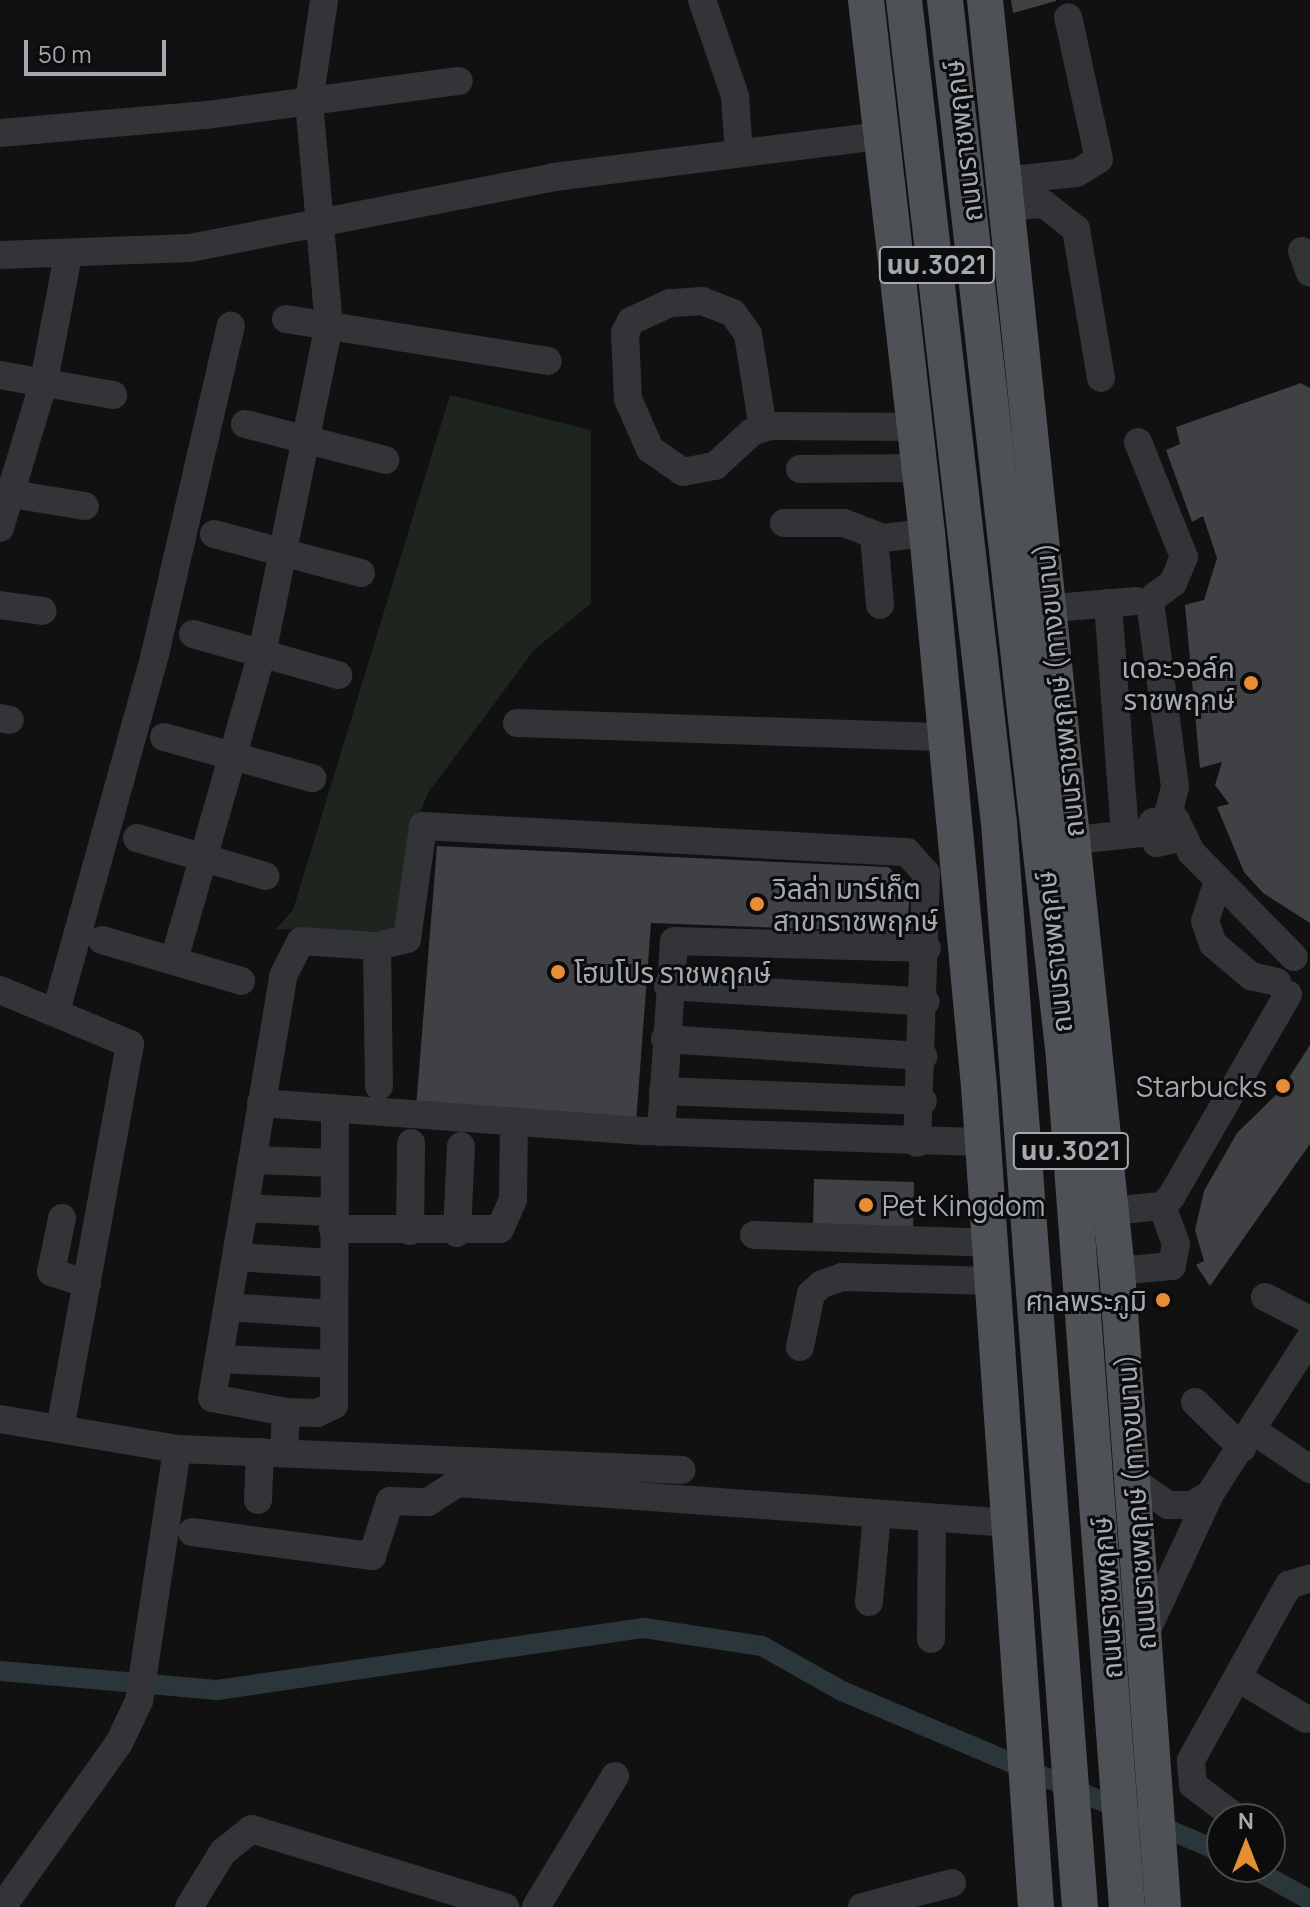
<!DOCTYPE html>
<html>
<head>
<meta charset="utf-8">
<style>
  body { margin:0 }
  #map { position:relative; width:1310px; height:1907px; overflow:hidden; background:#111112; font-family:Manrope,"Noto Sans Thai",sans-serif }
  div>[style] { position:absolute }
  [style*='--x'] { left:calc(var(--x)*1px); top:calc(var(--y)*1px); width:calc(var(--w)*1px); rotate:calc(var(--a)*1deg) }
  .green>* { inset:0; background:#1e251e }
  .canal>* { height:20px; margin:-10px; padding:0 10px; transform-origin:10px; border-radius:10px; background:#2b363a }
  .building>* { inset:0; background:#404145 }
  .minor>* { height:28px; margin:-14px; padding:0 14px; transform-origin:14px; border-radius:14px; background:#323437 }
  .major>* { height:36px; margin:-18px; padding:0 18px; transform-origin:18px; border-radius:18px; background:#4e5156 }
  .dots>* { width:22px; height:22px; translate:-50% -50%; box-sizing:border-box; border:4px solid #0c0c0d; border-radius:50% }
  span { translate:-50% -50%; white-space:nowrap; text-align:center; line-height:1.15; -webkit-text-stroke:6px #0c0c0d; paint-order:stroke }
  .shield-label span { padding:2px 6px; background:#0c0c0d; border:2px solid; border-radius:6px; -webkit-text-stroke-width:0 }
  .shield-label { font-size:26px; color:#a3aab2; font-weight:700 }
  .street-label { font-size:28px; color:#a3aab2 }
  .poi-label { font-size:28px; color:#a3aab2 }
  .right { translate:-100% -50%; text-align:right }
  .left { translate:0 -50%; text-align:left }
  .north { position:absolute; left:1206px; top:1803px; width:80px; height:80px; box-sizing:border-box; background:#0c0c0d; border:2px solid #484b4f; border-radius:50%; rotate:0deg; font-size:22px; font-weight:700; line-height:32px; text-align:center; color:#a3aab2 }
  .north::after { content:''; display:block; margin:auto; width:28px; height:36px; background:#e78e34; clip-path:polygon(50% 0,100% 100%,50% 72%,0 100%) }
  .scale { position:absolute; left:24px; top:40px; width:142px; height:36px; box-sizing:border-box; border:4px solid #a3aab2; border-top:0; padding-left:10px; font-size:24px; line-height:28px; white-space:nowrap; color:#a3aab2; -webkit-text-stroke:6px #0c0c0d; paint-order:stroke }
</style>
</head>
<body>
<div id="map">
  <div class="green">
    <i style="clip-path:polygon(450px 395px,591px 430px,591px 603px,534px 650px,428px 793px,411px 833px,400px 932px,276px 929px,293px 910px)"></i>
  </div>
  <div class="canal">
    <i style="--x:0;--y:1671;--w:218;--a:5"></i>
    <i style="--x:217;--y:1690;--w:431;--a:-8.3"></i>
    <i style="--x:644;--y:1628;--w:119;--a:8.7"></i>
    <i style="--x:762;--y:1646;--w:92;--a:29.4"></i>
    <i style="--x:842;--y:1691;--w:413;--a:23"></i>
    <i style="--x:1250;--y:1867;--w:68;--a:28.8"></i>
  </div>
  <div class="building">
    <i style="clip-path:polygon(1011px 0,1056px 0,1056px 1px,1013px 13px)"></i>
    <i style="clip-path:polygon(1301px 383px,1310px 388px,1310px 923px,1263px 893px,1244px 872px,1217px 807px,1229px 804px,1215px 785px,1222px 762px,1200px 768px,1185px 605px,1204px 600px,1217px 558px,1203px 516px,1192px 522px,1166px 450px,1180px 444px,1176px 427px)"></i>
    <i style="clip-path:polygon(437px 846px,888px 867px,911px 886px,907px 923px,871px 944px,865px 931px,651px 923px,636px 1123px,416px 1108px)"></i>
    <i style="clip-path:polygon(1310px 1045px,1310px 1144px,1210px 1286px,1196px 1265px,1204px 1261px,1195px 1230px,1204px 1191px,1237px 1133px,1281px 1090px)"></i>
    <i style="clip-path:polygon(814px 1179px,914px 1182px,913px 1230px,813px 1227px)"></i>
  </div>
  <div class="minor">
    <i style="--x:702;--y:0;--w:102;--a:71"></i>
    <i style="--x:735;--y:96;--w:57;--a:86"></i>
    <i style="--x:0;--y:133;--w:208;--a:-5"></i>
    <i style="--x:207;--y:115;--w:254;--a:-7.7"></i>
    <i style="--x:1002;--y:181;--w:75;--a:-6.1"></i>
    <i style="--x:1077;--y:173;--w:26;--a:-32"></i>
    <i style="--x:1099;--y:159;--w:145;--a:-102.3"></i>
    <i style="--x:1006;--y:207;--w:38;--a:-5"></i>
    <i style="--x:1044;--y:204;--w:41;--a:38"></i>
    <i style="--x:1076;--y:229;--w:151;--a:80.5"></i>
    <i style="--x:1302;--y:251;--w:23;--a:70"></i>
    <i style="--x:0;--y:255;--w:190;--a:-2.1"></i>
    <i style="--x:190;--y:248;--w:371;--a:-11"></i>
    <i style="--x:554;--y:177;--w:327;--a:-7.2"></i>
    <i style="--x:286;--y:319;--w:265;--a:9.1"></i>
    <i style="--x:0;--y:375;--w:115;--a:10"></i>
    <i style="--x:245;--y:424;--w:145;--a:14.4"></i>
    <i style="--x:763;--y:428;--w:95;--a:-99.1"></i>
    <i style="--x:748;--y:334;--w:26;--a:-126"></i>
    <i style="--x:733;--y:313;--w:33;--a:-159"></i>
    <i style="--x:702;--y:301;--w:32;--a:176"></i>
    <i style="--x:670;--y:303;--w:43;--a:155.2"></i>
    <i style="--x:631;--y:321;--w:13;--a:117"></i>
    <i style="--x:625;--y:333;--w:66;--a:87.4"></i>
    <i style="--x:628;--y:399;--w:55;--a:66.3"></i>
    <i style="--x:650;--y:449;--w:40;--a:34.9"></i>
    <i style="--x:683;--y:472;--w:33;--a:-11"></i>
    <i style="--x:715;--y:466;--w:50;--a:-42.6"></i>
    <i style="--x:752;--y:432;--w:12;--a:-20"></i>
    <i style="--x:763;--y:428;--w:8;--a:-14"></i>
    <i style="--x:771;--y:426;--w:144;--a:0.4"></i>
    <i style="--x:1138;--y:442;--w:124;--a:68.2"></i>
    <i style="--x:1184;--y:557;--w:28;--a:113"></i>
    <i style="--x:1173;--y:583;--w:22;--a:144"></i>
    <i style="--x:800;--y:469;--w:119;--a:-0.5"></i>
    <i style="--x:0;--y:492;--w:86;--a:9.4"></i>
    <i style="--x:784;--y:523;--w:60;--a:0"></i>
    <i style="--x:844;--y:523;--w:42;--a:21"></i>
    <i style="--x:883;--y:538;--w:44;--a:-6.5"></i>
    <i style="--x:0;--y:528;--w:153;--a:-73.3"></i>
    <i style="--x:44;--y:381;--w:128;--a:-79.2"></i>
    <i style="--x:214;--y:534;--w:152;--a:14.9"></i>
    <i style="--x:874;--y:536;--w:69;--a:85"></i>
    <i style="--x:1108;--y:603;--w:232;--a:85.8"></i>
    <i style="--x:0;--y:605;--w:43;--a:7.9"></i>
    <i style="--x:1053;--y:608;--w:84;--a:-4.8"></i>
    <i style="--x:1151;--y:609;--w:180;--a:82.3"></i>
    <i style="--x:1175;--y:787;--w:30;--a:104"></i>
    <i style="--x:193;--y:634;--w:151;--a:15.8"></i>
    <i style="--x:0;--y:718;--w:10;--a:11"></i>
    <i style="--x:517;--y:723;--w:428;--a:1.9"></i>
    <i style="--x:164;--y:737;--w:154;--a:15.5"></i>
    <i style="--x:137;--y:838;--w:134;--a:16.5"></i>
    <i style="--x:1179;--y:838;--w:23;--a:167"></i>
    <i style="--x:1157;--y:843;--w:21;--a:-101"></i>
    <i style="--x:1153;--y:822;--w:22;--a:-8"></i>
    <i style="--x:1175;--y:819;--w:37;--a:64"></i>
    <i style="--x:1191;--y:852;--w:147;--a:45.6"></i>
    <i style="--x:1074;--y:840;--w:68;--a:-5.9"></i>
    <i style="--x:1218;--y:881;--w:42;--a:108"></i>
    <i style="--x:1205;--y:921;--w:24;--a:71"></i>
    <i style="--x:1213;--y:944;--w:50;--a:40.1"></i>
    <i style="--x:1251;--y:976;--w:27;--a:13"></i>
    <i style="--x:102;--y:940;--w:145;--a:16.4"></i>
    <i style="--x:377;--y:946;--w:140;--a:89.2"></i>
    <i style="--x:174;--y:960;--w:318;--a:-74"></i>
    <i style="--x:262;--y:654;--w:335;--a:-78.5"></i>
    <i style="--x:329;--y:326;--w:225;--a:-95.1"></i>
    <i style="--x:309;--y:102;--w:103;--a:-81.6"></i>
    <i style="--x:668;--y:986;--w:258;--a:3.5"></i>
    <i style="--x:0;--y:990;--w:141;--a:22.6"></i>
    <i style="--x:130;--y:1044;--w:386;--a:100.3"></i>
    <i style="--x:57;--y:1008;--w:367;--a:-74.5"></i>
    <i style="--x:155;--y:654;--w:337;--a:-77"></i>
    <i style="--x:665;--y:1039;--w:259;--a:3.8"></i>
    <i style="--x:663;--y:1091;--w:260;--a:2.2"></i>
    <i style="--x:261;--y:1103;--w:386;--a:4.2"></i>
    <i style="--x:646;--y:1131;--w:337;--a:1.9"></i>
    <i style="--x:661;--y:1132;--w:191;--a:-86.1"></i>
    <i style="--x:674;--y:941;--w:253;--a:1.6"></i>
    <i style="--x:252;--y:1160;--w:82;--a:2.1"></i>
    <i style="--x:245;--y:1208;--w:87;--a:2.6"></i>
    <i style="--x:1111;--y:1211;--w:51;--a:-5.6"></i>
    <i style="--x:1162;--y:1206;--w:13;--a:-45"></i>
    <i style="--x:1171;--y:1197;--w:234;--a:-60"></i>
    <i style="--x:62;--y:1218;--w:55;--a:101.5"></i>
    <i style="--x:51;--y:1272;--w:38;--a:18"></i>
    <i style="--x:333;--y:1229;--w:167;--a:0"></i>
    <i style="--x:500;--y:1229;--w:32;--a:-66"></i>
    <i style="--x:513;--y:1200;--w:77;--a:-89.3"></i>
    <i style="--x:410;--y:1231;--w:88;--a:-89.3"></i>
    <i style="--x:457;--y:1233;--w:87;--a:-87.4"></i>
    <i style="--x:754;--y:1235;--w:236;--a:1.9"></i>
    <i style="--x:237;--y:1257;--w:94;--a:3.7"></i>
    <i style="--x:1117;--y:1271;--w:55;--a:-5.2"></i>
    <i style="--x:1172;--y:1266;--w:22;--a:-80"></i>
    <i style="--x:1176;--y:1244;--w:40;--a:-110.2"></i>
    <i style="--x:1265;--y:1297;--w:51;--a:27.1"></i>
    <i style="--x:228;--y:1307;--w:104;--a:3.9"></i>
    <i style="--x:800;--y:1347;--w:54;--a:-78.3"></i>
    <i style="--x:811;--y:1294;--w:15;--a:-42"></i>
    <i style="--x:822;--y:1284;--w:21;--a:-19"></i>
    <i style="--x:842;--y:1277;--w:151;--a:1.5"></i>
    <i style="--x:219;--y:1359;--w:115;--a:2.5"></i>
    <i style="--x:1195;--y:1402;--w:66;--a:44.4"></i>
    <i style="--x:286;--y:1412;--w:31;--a:2"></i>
    <i style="--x:317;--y:1413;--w:19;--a:-25"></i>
    <i style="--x:334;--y:1405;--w:293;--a:-89.8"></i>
    <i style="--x:0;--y:1419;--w:180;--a:9.6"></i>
    <i style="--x:177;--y:1449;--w:505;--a:2.38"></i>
    <i style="--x:1254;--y:1431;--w:68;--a:34.2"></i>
    <i style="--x:284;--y:1451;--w:39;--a:-87"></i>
    <i style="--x:286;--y:1412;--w:75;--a:-169.3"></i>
    <i style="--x:212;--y:1398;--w:428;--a:-80.4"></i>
    <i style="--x:283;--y:976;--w:39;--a:-63"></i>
    <i style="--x:301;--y:941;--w:76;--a:3.8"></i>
    <i style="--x:377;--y:946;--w:31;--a:-13"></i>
    <i style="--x:407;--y:939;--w:114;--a:-81.9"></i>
    <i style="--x:423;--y:826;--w:485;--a:3.1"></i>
    <i style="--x:907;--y:852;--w:28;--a:48"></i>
    <i style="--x:926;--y:873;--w:270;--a:91.9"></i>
    <i style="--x:1132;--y:1480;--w:44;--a:34.8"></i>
    <i style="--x:1168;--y:1505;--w:24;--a:0"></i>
    <i style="--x:1192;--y:1505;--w:21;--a:-31"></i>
    <i style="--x:258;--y:1500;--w:48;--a:-87.6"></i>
    <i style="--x:192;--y:1532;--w:182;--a:7.6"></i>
    <i style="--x:372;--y:1556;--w:58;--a:-71.9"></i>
    <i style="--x:390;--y:1501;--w:38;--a:2"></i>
    <i style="--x:428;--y:1502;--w:35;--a:-33"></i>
    <i style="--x:457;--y:1483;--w:554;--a:4.14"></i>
    <i style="--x:869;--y:1602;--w:88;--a:-84.8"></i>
    <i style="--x:1145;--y:1634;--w:154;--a:-65.1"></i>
    <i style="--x:1210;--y:1494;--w:185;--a:-57.3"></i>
    <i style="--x:931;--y:1639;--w:119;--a:-89.5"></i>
    <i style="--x:1238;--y:1678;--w:79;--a:31.1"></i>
    <i style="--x:1235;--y:1817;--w:53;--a:-142.7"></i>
    <i style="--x:1193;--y:1785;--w:25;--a:-95"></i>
    <i style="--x:1191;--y:1760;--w:201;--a:-60.8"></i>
    <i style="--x:1289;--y:1585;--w:22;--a:-18"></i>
    <i style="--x:2;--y:1907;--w:201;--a:-54.5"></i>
    <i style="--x:119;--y:1743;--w:47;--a:-64.5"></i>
    <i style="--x:139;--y:1701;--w:255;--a:-81.4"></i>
    <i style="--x:189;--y:1907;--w:65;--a:-58.3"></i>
    <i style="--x:223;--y:1852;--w:36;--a:-39"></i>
    <i style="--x:251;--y:1829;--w:266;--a:17.1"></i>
    <i style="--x:536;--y:1907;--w:153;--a:-58.9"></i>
    <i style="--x:862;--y:1907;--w:93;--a:-14.9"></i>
  </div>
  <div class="major">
    <i style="--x:866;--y:0;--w:536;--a:83.47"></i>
    <i style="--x:927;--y:533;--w:555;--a:84.63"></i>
    <i style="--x:979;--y:1086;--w:823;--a:86.03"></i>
    <i style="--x:904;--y:0;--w:828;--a:83.42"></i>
    <i style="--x:999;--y:823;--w:1087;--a:85.73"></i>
    <i style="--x:945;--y:0;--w:1065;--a:83.58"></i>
    <i style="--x:1064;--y:1058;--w:851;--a:85.76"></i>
    <i style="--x:985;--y:0;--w:1278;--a:84.07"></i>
    <i style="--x:1117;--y:1271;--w:638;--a:85.86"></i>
  </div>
  <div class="dots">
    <i style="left:1251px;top:683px;background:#e78e34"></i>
    <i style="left:757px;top:904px;background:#e78e34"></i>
    <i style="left:558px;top:972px;background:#e78e34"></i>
    <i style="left:1283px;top:1086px;background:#e78e34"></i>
    <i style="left:866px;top:1205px;background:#e78e34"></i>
    <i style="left:1163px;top:1300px;background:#e78e34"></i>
  </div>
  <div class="shield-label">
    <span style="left:937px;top:265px">นบ.3021</span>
    <span style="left:1071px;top:1151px">นบ.3021</span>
  </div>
  <div class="street-label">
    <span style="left:962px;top:141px;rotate:-97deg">ถนนราชพฤกษ์</span>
    <span style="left:1058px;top:690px;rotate:-96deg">ถนนราชพฤกษ์ (ทางขนาน)</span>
    <span style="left:1053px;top:952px;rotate:-96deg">ถนนราชพฤกษ์</span>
    <span style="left:1135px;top:1502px;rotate:-94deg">ถนนราชพฤกษ์ (ทางขนาน)</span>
    <span style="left:1106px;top:1598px;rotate:-94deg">ถนนราชพฤกษ์</span>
  </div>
  <div class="poi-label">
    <span class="right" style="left:1235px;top:683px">เดอะวอล์ค<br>ราชพฤกษ์</span>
    <span class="left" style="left:773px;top:904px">วิลล่า มาร์เก็ต<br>สาขาราชพฤกษ์</span>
    <span class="left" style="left:574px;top:972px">โฮมโปร ราชพฤกษ์</span>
    <span class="right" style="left:1267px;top:1086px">Starbucks</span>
    <span class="left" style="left:882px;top:1205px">Pet Kingdom</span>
    <span class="right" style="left:1147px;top:1300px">ศาลพระภูมิ</span>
  </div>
  <div class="north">N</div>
  <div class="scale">50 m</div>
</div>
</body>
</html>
